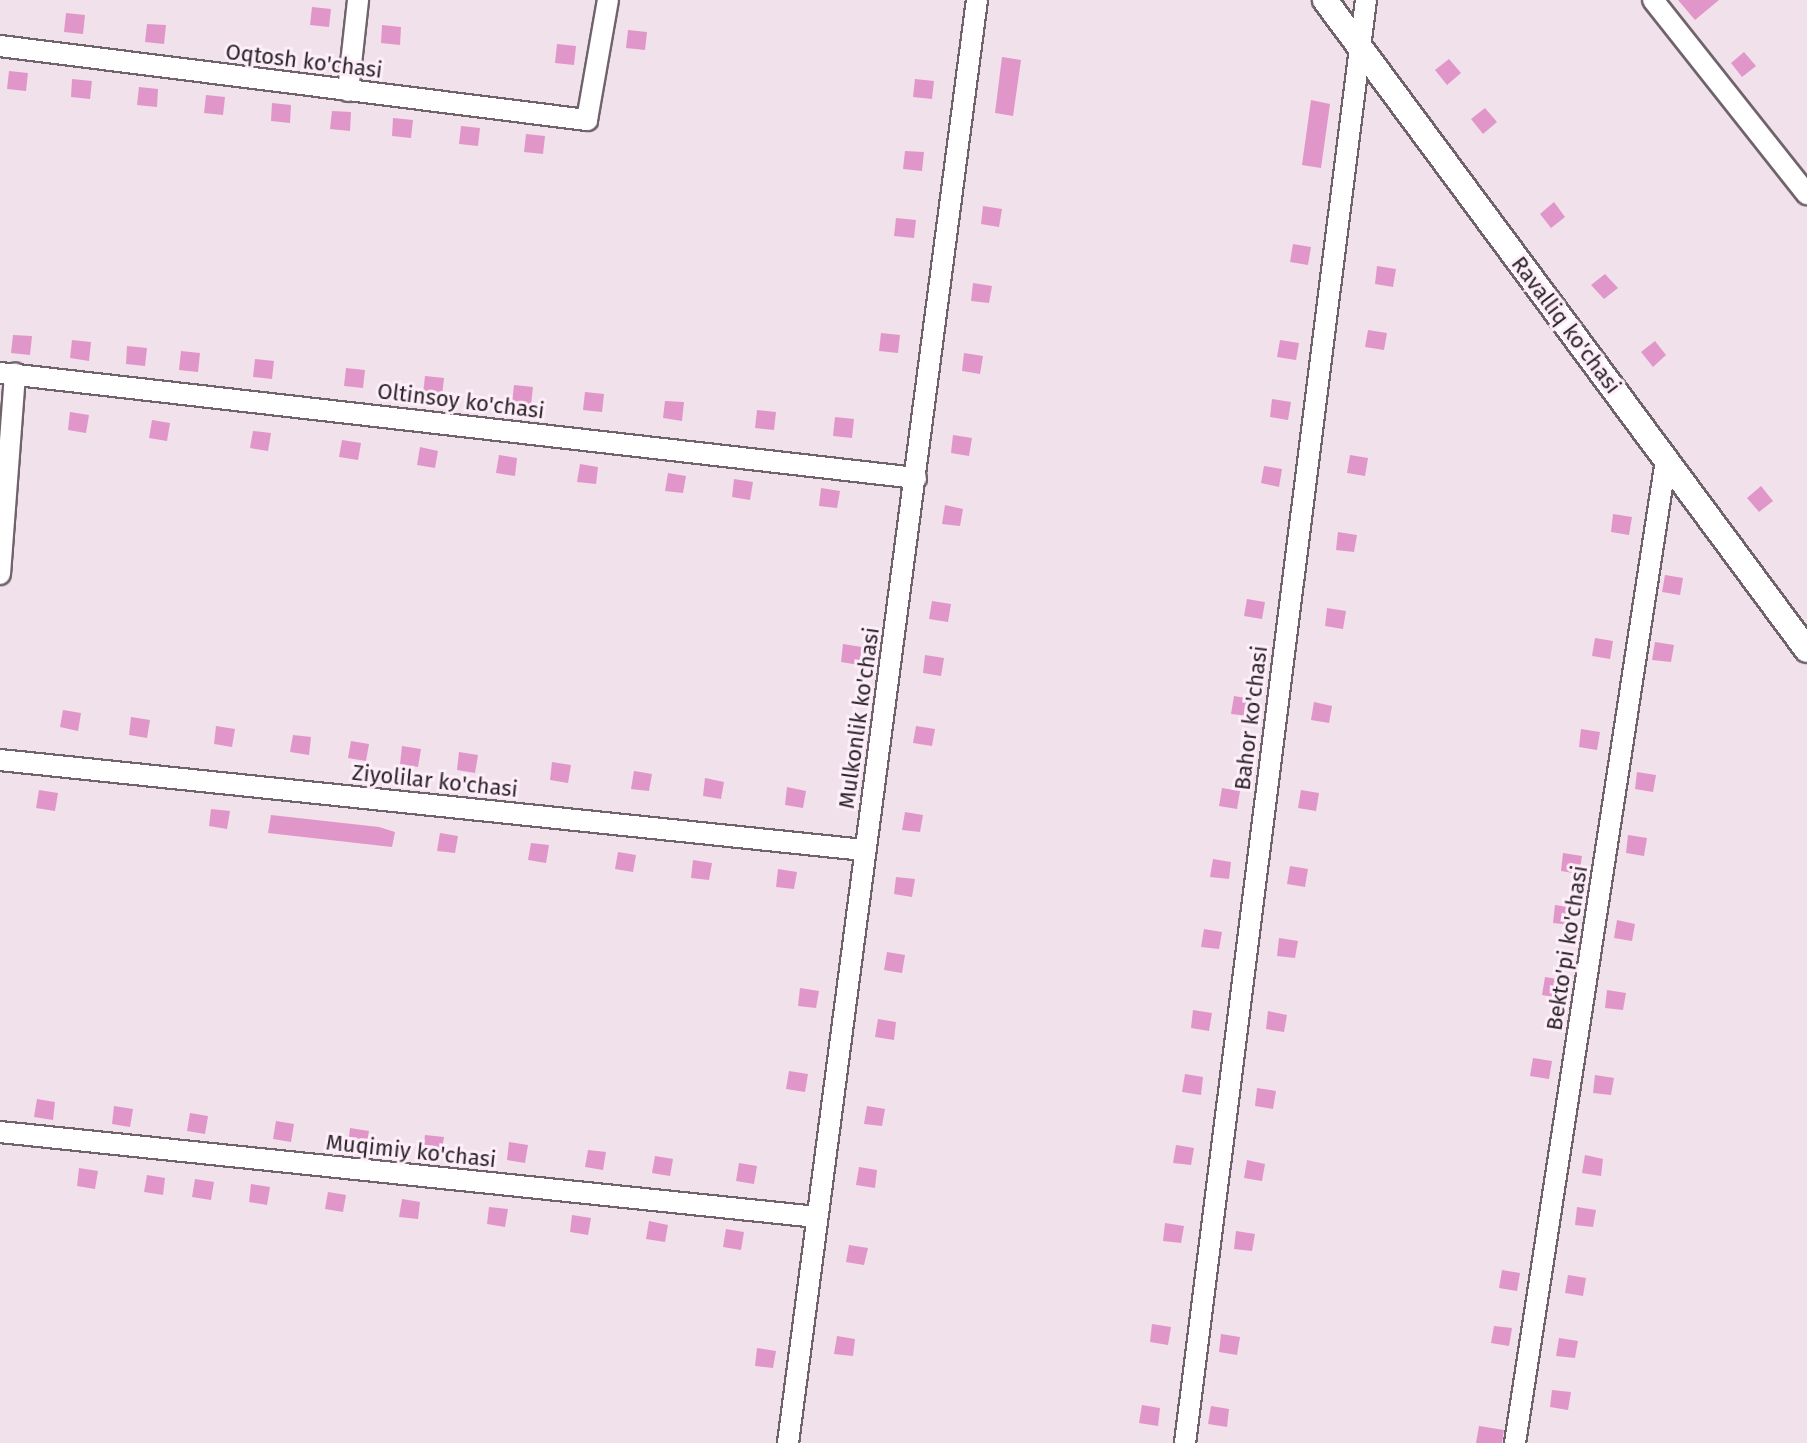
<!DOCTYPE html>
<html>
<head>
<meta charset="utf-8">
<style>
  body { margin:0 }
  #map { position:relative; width:1807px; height:1443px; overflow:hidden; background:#f1e1eb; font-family:"Fira Sans",sans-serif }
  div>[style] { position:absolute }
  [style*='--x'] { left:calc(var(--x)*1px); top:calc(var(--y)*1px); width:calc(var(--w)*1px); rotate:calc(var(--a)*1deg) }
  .building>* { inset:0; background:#e196c9 }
  .roads { filter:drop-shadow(2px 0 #70636b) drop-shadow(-2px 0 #70636b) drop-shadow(0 2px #70636b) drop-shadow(0 -2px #70636b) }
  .minor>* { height:20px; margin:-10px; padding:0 10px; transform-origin:10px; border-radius:10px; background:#fff }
  .tertiary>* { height:24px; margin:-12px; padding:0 12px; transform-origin:12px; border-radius:12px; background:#fff }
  span { translate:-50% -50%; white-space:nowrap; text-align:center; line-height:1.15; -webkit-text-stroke:6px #feeef9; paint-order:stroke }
  .street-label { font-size:22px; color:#2a2428 }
</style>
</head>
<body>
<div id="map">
  <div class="building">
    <i style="clip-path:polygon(1678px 0,1719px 0,1695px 20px)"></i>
    <i style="clip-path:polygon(312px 7px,331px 9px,329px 27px,310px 25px)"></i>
    <i style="clip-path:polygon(66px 13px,85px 15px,83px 34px,64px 32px)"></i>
    <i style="clip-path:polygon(147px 24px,166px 25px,164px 44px,145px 42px)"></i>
    <i style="clip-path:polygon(382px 25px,401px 27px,400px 45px,381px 43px)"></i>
    <i style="clip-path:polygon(628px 30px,647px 32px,645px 50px,626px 48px)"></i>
    <i style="clip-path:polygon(557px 44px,576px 46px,574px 65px,555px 63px)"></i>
    <i style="clip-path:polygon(1744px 52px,1756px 66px,1742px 77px,1731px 63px)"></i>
    <i style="clip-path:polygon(1002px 57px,1021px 60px,1013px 116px,995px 113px)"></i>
    <i style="clip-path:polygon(1449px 59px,1461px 73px,1447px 85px,1435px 70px)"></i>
    <i style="clip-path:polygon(9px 71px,28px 73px,26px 91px,7px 89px)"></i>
    <i style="clip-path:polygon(72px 79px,92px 81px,90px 99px,71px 97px)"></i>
    <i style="clip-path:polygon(915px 79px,934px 81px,932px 99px,913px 97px)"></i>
    <i style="clip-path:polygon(139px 87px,158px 89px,157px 107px,137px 105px)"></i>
    <i style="clip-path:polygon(206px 95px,225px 97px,223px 115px,204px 113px)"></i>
    <i style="clip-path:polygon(1311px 100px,1330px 104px,1321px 168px,1302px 165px)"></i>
    <i style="clip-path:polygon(272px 103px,291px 105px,290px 123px,271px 121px)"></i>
    <i style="clip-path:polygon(1485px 108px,1497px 122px,1483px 134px,1471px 119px)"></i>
    <i style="clip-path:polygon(332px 111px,351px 112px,350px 131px,330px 129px)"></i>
    <i style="clip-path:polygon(393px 118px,413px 120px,411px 138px,392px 136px)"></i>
    <i style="clip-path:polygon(461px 126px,480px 128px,478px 146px,459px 144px)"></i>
    <i style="clip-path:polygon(526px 134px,545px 136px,543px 154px,524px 152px)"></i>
    <i style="clip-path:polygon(905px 151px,924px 152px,922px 171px,903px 169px)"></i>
    <i style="clip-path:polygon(1554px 202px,1565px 217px,1551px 228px,1540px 214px)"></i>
    <i style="clip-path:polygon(983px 206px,1002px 209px,999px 227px,981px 224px)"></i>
    <i style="clip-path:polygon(896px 218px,916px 220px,914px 238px,894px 236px)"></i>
    <i style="clip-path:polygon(1293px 244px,1311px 247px,1308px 265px,1290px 262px)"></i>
    <i style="clip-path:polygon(1377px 266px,1396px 269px,1393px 287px,1375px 284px)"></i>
    <i style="clip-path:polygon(1605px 274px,1618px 288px,1604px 299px,1591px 285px)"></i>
    <i style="clip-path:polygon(973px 283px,992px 286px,989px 303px,971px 301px)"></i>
    <i style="clip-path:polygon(1368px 330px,1387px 333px,1384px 350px,1365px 347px)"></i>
    <i style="clip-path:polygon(881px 333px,900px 335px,898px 353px,879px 351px)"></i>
    <i style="clip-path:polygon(13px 335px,32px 336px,30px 355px,11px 353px)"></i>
    <i style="clip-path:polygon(72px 340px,91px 342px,89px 361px,70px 358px)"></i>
    <i style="clip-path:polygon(1280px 340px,1299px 343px,1296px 360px,1277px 357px)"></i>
    <i style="clip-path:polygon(1655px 341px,1666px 355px,1653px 367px,1641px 352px)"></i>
    <i style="clip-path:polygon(127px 346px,147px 348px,145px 366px,126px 364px)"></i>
    <i style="clip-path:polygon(181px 351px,200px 353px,198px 372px,179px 370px)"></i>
    <i style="clip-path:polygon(964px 353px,983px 356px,980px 374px,962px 371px)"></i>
    <i style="clip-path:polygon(255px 359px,274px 361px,272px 379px,253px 377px)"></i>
    <i style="clip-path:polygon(346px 368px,365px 370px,363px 388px,344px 386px)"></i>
    <i style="clip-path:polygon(425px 376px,444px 378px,442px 396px,423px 394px)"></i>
    <i style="clip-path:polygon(514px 385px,533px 387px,531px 405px,512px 403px)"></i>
    <i style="clip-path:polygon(585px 392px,604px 394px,602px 412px,583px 410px)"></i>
    <i style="clip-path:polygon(1272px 399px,1291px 402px,1288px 420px,1270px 417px)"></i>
    <i style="clip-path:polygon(665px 401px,684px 402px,682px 421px,663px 418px)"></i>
    <i style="clip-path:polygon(757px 410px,776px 412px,774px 430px,755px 428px)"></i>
    <i style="clip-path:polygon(70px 412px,89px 415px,86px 433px,68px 430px)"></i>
    <i style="clip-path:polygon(835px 417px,854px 419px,852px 438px,833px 436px)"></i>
    <i style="clip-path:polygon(152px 420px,170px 423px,167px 441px,149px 438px)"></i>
    <i style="clip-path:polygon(253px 431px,271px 433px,268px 451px,250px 448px)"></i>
    <i style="clip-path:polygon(953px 435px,972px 438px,969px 456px,951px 453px)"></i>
    <i style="clip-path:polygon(342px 440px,361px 443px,358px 460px,339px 457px)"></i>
    <i style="clip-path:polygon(420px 447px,438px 451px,435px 468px,417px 465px)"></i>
    <i style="clip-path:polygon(499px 455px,517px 458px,515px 476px,496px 473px)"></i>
    <i style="clip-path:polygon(1350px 455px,1368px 458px,1365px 476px,1347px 473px)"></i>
    <i style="clip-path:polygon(580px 464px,598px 467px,596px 484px,577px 482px)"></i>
    <i style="clip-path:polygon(1264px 466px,1282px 469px,1279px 487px,1261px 483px)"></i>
    <i style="clip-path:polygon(668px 473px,686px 476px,683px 493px,665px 491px)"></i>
    <i style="clip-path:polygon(734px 479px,753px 482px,750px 500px,732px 497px)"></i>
    <i style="clip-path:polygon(1761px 486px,1773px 501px,1759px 512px,1747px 498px)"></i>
    <i style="clip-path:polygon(821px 488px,840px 491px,837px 508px,819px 506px)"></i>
    <i style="clip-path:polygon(945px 505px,963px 509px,960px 526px,942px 524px)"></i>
    <i style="clip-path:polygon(1613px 514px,1632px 517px,1629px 535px,1611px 532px)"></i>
    <i style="clip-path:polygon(1338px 532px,1357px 535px,1354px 552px,1336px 550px)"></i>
    <i style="clip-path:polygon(1665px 575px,1683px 578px,1680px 595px,1662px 592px)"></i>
    <i style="clip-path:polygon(1247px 599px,1265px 602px,1262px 619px,1244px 616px)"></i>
    <i style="clip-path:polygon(932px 601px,951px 604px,948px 622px,929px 619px)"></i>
    <i style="clip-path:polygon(1327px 608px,1346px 611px,1343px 629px,1325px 626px)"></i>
    <i style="clip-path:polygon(1595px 638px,1613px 641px,1610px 659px,1592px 656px)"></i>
    <i style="clip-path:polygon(1655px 642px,1674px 645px,1671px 662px,1652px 660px)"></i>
    <i style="clip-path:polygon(843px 644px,862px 647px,859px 665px,841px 662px)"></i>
    <i style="clip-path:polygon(925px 655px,944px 658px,941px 676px,923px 673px)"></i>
    <i style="clip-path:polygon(1234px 696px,1252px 699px,1250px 716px,1231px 714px)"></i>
    <i style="clip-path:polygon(1314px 702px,1332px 706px,1329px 723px,1311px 720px)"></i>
    <i style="clip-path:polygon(63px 710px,81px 713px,78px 731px,60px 727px)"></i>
    <i style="clip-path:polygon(131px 717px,150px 720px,147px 738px,129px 735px)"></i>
    <i style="clip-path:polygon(216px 726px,235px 729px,232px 747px,214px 744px)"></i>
    <i style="clip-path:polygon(916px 726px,935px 729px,932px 746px,913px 743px)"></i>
    <i style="clip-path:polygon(1581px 729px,1600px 732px,1597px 750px,1579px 747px)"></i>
    <i style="clip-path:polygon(293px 735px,311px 737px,309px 755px,290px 752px)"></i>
    <i style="clip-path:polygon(351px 741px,369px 744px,366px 761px,348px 758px)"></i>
    <i style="clip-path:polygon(402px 746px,421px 749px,418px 767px,400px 764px)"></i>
    <i style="clip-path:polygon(459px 752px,478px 755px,475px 773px,457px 770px)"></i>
    <i style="clip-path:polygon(552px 762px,571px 765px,568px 783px,550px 780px)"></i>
    <i style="clip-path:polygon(634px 771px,652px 774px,649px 791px,631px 789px)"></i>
    <i style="clip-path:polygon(1637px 772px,1656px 775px,1653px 792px,1635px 789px)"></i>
    <i style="clip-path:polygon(705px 778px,724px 782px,721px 799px,703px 796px)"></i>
    <i style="clip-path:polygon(787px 787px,806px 791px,803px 808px,785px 805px)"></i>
    <i style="clip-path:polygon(1222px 788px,1240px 791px,1237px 809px,1219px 806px)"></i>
    <i style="clip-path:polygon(39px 790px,58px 793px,55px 811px,36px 808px)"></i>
    <i style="clip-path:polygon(1301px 790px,1319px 793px,1316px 811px,1298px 808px)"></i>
    <i style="clip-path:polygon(211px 809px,230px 811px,227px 829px,209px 826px)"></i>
    <i style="clip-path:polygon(905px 812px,923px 815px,920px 832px,902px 830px)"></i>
    <i style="clip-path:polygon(271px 815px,379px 827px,395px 832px,392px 847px,268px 833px)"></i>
    <i style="clip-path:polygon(440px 833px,458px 836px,455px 853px,437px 851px)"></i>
    <i style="clip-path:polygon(1628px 835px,1647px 838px,1644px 856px,1626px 853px)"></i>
    <i style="clip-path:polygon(531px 843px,549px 845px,546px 863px,528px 860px)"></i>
    <i style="clip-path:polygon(618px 852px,636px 855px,633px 872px,615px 869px)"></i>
    <i style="clip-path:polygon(1563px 853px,1582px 856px,1579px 874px,1561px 871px)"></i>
    <i style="clip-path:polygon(1213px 859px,1231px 862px,1229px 879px,1210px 877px)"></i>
    <i style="clip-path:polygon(693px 860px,712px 863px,709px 880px,691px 878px)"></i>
    <i style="clip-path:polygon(1290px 866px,1308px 869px,1305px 887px,1287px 884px)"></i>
    <i style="clip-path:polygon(778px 869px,797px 872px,794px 889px,776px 887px)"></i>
    <i style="clip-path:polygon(896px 877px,915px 879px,912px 897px,894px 894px)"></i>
    <i style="clip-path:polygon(1555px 905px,1574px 908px,1571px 925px,1553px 923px)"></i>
    <i style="clip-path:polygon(1617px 920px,1635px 924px,1632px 941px,1614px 938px)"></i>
    <i style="clip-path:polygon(1204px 929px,1222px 932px,1219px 949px,1201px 947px)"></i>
    <i style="clip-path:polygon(1279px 938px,1298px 941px,1295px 958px,1277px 956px)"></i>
    <i style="clip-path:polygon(887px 952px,905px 955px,902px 973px,884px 970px)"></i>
    <i style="clip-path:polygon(1545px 977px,1563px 980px,1560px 998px,1542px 995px)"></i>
    <i style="clip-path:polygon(800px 988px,819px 991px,816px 1008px,798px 1006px)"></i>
    <i style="clip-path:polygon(1607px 990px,1626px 993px,1623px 1010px,1605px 1008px)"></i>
    <i style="clip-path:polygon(1193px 1010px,1212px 1013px,1209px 1031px,1191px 1028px)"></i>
    <i style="clip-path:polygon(1268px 1011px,1287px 1015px,1284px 1032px,1266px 1029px)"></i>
    <i style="clip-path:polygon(878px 1019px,896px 1022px,894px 1040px,875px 1037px)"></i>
    <i style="clip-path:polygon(1533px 1058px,1552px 1061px,1549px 1079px,1530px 1076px)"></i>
    <i style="clip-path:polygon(789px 1071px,808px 1074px,805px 1092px,786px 1089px)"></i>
    <i style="clip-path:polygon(1185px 1074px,1203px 1077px,1201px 1095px,1182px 1092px)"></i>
    <i style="clip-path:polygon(1595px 1075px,1614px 1078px,1611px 1095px,1593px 1093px)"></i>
    <i style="clip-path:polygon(1257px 1088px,1276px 1091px,1273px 1109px,1255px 1106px)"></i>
    <i style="clip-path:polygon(37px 1099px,55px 1102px,53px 1120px,34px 1117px)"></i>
    <i style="clip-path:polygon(114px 1106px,133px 1109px,130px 1127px,112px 1124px)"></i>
    <i style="clip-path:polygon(867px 1106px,885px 1109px,882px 1126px,864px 1124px)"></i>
    <i style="clip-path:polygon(190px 1113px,208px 1116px,205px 1134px,187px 1131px)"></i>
    <i style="clip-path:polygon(276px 1121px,294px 1124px,291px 1142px,273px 1139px)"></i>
    <i style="clip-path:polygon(350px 1128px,369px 1131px,366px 1148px,348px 1146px)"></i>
    <i style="clip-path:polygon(425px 1135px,444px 1137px,441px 1155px,423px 1152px)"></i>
    <i style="clip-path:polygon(509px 1142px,528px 1145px,525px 1163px,507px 1160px)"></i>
    <i style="clip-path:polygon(1176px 1145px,1194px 1148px,1191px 1165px,1173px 1163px)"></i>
    <i style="clip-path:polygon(588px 1150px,606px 1152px,603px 1170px,585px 1167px)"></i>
    <i style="clip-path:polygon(1585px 1155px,1603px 1159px,1601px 1176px,1582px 1173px)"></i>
    <i style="clip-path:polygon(655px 1156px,673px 1159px,670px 1176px,652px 1173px)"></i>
    <i style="clip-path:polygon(1247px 1160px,1265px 1164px,1262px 1181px,1244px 1178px)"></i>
    <i style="clip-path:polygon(739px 1163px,757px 1166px,754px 1184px,736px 1181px)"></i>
    <i style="clip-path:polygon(859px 1167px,877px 1170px,875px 1188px,856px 1185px)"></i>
    <i style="clip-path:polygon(79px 1168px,98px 1171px,95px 1189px,77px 1186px)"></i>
    <i style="clip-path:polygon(147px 1175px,165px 1178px,163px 1195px,144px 1192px)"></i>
    <i style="clip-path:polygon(195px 1179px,214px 1182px,211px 1200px,192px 1197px)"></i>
    <i style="clip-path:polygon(251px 1184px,270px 1187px,267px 1205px,249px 1202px)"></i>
    <i style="clip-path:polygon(328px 1192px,346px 1195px,343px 1212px,325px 1209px)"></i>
    <i style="clip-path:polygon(402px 1199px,420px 1202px,418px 1219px,399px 1217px)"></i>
    <i style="clip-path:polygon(489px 1207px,508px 1209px,505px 1227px,487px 1224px)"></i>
    <i style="clip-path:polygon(1577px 1207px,1596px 1210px,1593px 1227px,1575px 1225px)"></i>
    <i style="clip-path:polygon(572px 1215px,591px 1218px,588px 1235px,570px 1232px)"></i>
    <i style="clip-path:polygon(649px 1221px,668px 1225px,665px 1242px,646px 1239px)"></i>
    <i style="clip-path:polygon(1165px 1223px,1184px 1226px,1181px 1243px,1163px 1241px)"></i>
    <i style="clip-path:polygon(726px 1229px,744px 1232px,741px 1250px,723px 1247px)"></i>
    <i style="clip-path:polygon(1236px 1231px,1255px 1234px,1252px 1251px,1234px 1249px)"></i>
    <i style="clip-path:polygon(849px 1245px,868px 1248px,864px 1265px,846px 1262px)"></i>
    <i style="clip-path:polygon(1502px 1270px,1520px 1273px,1517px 1291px,1499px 1288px)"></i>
    <i style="clip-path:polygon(1568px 1275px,1586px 1278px,1583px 1296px,1565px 1293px)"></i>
    <i style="clip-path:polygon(1152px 1324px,1171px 1327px,1168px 1345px,1150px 1342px)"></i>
    <i style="clip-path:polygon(1494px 1326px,1512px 1328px,1509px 1346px,1491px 1343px)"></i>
    <i style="clip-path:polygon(1221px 1334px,1240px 1337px,1237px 1355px,1219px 1352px)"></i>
    <i style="clip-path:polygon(837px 1336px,855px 1339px,853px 1356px,834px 1354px)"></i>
    <i style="clip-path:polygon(1559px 1338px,1578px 1341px,1575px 1358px,1556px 1356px)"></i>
    <i style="clip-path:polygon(757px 1348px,776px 1351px,773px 1368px,755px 1366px)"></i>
    <i style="clip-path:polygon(1552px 1390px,1571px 1392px,1568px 1410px,1550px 1407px)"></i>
    <i style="clip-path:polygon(1142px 1405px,1160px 1408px,1158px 1426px,1139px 1423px)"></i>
    <i style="clip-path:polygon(1211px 1406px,1229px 1409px,1227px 1427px,1208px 1424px)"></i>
    <i style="clip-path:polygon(1479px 1426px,1504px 1430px,1502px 1443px,1476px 1443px)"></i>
  </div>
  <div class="roads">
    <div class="minor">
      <i style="--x:1653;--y:0;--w:248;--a:51.6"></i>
      <i style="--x:0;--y:46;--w:592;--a:7.19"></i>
      <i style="--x:587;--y:120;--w:122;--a:-80.1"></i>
      <i style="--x:348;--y:91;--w:92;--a:-83.7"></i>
      <i style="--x:0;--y:373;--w:922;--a:6.54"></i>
      <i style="--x:0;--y:574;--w:201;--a:-85.7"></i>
      <i style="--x:0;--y:760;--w:869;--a:5.95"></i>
      <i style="--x:0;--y:1132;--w:821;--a:5.94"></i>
      <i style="--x:788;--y:1443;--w:1455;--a:-82.54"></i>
      <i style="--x:1185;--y:1443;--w:1454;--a:-82.85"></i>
      <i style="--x:1515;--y:1443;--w:995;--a:-81.27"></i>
    </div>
    <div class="tertiary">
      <i style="--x:1325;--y:0;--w:809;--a:53.44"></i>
    </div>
  </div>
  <div class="street-label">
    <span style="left:304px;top:61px;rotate:7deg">Oqtosh ko'chasi</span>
    <span style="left:1566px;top:325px;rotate:53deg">Ravalliq ko'chasi</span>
    <span style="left:461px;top:401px;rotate:7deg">Oltinsoy ko'chasi</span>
    <span style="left:859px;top:718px;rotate:-82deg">Mulkonlik ko'chasi</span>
    <span style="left:1251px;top:718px;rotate:-83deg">Bahor ko'chasi</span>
    <span style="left:435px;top:781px;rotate:6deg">Ziyolilar ko'chasi</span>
    <span style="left:1567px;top:948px;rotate:-81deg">Bekto'pi ko'chasi</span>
    <span style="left:411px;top:1151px;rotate:6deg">Muqimiy ko'chasi</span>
  </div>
</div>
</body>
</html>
